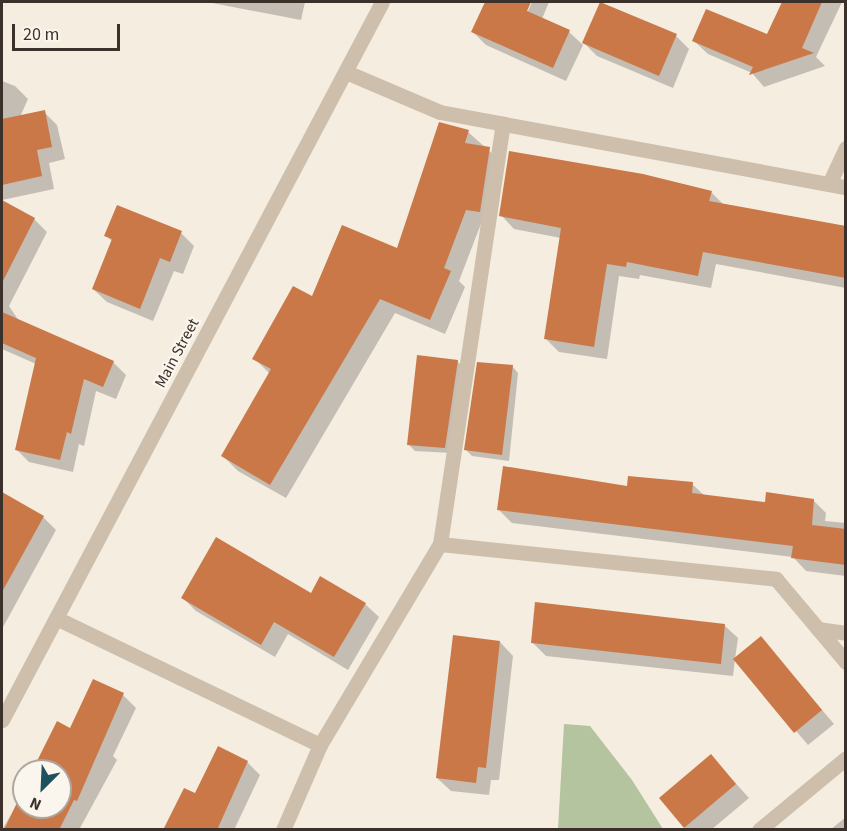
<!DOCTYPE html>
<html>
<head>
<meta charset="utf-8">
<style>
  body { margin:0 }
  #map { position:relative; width:847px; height:831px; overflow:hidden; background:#f4ede0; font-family:"Source Sans 3",sans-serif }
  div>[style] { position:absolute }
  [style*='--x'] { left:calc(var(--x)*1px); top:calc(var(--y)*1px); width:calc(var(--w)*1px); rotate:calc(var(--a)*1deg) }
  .green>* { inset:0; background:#b3c49e }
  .shadow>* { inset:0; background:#0003 }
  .building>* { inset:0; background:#ca7848 }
  .minor>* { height:15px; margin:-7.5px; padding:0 7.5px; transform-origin:7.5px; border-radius:7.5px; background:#cdbfab }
  .tertiary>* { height:15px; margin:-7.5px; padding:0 7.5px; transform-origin:7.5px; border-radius:7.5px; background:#cdbfab }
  span { translate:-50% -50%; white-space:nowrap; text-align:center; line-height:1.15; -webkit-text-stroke:4.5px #fbf6ed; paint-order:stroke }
  .street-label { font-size:16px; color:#3b312a }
  .frame { position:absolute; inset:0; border:3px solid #3b312a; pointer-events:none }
  .north { position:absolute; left:12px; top:759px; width:60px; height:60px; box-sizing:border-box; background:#fbf6ed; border:2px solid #aea79f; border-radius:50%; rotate:204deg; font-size:16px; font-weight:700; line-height:24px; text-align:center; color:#3b312a }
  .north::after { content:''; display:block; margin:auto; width:21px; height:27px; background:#1d515e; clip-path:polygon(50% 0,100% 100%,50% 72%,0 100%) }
  .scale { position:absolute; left:12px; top:24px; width:108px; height:27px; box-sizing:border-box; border:3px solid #3b312a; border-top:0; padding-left:8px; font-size:18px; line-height:21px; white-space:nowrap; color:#3b312a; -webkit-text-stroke:4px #fbf6ed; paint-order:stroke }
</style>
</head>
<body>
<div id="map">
  <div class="green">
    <i style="clip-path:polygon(564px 724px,590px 726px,632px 780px,663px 829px,558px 829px)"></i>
  </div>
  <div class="shadow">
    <i style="clip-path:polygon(207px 2px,305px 2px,301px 20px)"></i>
    <i style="clip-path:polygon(486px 2px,529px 2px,525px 18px,532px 2px,549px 2px,542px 19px,569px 32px,583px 45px,566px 81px,486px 45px,473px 32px)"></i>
    <i style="clip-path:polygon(783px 2px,842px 2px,816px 57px,825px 66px,764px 87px,752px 73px,708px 54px,694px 41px,768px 36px)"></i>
    <i style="clip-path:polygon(676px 36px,689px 49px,673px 88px,597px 56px,584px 43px)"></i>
    <i style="clip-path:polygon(2px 81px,15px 86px,28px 99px,20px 117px,44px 112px,57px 125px,65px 159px,49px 163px,54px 189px,2px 200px)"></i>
    <i style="clip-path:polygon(468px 132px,504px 164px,459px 281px,465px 287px,445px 334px,395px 313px,286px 498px,238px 471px,223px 456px,270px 374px,254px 358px,313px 299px,398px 250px)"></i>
    <i style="clip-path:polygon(711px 192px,724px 205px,846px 233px,846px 288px,716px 264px,711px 288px,640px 275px,639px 279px,619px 276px,607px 359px,559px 352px,546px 339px,561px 238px,514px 229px,501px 215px)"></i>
    <i style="clip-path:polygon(2px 202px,34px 219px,47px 232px,9px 306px,19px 321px,113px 362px,126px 375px,116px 399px,96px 391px,84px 446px,79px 444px,73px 472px,29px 462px,16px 449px,36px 364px,2px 349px)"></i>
    <i style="clip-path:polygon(181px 233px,194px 246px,183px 274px,174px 271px,153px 321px,107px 302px,93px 289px,113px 242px,106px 236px)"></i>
    <i style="clip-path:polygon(457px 361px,464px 368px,451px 453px,415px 451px,408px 444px)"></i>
    <i style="clip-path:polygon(512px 366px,518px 373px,509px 461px,472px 456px,466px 450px)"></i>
    <i style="clip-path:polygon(692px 484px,705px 496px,766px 503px,813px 500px,826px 513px,825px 521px,846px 523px,846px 576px,806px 571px,793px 557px,512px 523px,499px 510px,628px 488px)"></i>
    <i style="clip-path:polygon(2px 494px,43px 517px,56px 530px,2px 629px)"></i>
    <i style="clip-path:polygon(321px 578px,365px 604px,379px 617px,348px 670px,288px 634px,275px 657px,196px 611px,182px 597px,311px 595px)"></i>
    <i style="clip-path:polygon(724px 625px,738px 638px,735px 659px,761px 638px,834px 724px,808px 745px,735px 659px,733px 676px,546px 656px,532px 642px)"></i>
    <i style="clip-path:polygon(500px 642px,513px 656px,499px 780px,491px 780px,489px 795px,451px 791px,437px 778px)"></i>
    <i style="clip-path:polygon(123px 695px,136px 708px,113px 756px,117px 760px,79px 830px,2px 830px,24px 792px,24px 807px,60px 807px,60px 771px,34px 771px,71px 730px)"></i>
    <i style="clip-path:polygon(711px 756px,749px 798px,711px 830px,687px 830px,661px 798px)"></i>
    <i style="clip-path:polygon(247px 762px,260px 775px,234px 830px,165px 830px,196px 795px)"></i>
    <i style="clip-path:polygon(846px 817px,846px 830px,830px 830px)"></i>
  </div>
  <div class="building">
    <i style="clip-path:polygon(485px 2px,531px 2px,527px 11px,570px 30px,553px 68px,471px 32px)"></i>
    <i style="clip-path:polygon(600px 2px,677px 34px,659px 76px,582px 43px)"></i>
    <i style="clip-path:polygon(782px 2px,822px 2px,802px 48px,814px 53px,749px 75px,753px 67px,692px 41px,706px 9px,767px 34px)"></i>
    <i style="clip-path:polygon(45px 110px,52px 147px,37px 150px,42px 176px,2px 185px,2px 119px)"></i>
    <i style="clip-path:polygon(439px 122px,469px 130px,465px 143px,490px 147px,480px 212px,466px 210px,444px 268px,451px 271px,430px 320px,380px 299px,270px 485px,221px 456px,271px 369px,252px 359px,293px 286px,312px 296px,342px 225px,397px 248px)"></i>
    <i style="clip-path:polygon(509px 151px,643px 174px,712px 191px,709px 201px,846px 226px,846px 278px,703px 252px,698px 276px,627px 262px,626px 267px,607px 264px,594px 347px,544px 339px,561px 228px,499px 216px)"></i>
    <i style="clip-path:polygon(2px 200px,35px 218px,2px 283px)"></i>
    <i style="clip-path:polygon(117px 205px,182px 231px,170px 262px,160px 258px,140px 309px,92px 289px,112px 239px,104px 236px)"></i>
    <i style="clip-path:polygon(2px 312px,114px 361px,103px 387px,84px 379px,71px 434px,67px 432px,60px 460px,15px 450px,36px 358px,2px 343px)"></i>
    <i style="clip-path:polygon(417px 355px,458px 360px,445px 448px,407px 445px)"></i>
    <i style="clip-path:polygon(477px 362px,513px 365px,502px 455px,464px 450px)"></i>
    <i style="clip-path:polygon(503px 466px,627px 486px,628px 476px,693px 482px,692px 493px,765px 502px,766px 492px,814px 499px,812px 525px,846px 529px,846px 565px,791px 558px,793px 546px,497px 510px)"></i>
    <i style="clip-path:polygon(2px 492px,44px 516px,2px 592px)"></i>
    <i style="clip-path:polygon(216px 537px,311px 593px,320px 576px,366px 603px,334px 657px,274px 622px,261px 645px,181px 598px)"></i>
    <i style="clip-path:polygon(535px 602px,725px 624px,721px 664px,531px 643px)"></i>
    <i style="clip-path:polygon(453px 635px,500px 641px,486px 768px,478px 767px,476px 783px,436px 778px)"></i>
    <i style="clip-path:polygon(761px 636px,822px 710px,794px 733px,733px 659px)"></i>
    <i style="clip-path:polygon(93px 679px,124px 693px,77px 801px,74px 800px,59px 830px,4px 830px,24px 788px,24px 807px,60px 807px,60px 771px,32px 771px,57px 721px,70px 728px)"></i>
    <i style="clip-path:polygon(218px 746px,248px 761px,217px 830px,163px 830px,184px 788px,195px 793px)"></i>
    <i style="clip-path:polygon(711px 754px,736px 784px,684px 828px,659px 798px)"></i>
  </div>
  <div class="minor">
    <i style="--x:346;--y:72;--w:102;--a:23.1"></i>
    <i style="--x:440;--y:112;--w:413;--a:10.5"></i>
    <i style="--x:829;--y:184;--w:40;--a:-65"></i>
    <i style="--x:440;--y:544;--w:425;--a:-81.5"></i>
    <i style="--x:56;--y:618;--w:293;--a:25.7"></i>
    <i style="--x:818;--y:629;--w:28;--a:8"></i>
    <i style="--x:283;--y:830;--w:93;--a:-66.5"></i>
    <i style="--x:320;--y:745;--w:234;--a:-59.2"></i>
    <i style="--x:440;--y:544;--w:338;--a:5.9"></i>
    <i style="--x:776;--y:579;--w:109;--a:49.9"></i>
    <i style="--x:759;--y:830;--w:113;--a:-39.6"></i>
  </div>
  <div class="tertiary">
    <i style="--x:2;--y:720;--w:812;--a:-62.11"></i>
  </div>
  <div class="street-label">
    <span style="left:177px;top:353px;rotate:-62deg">Main Street</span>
  </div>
  <div class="frame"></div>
  <div class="north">N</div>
  <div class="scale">20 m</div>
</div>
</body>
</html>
